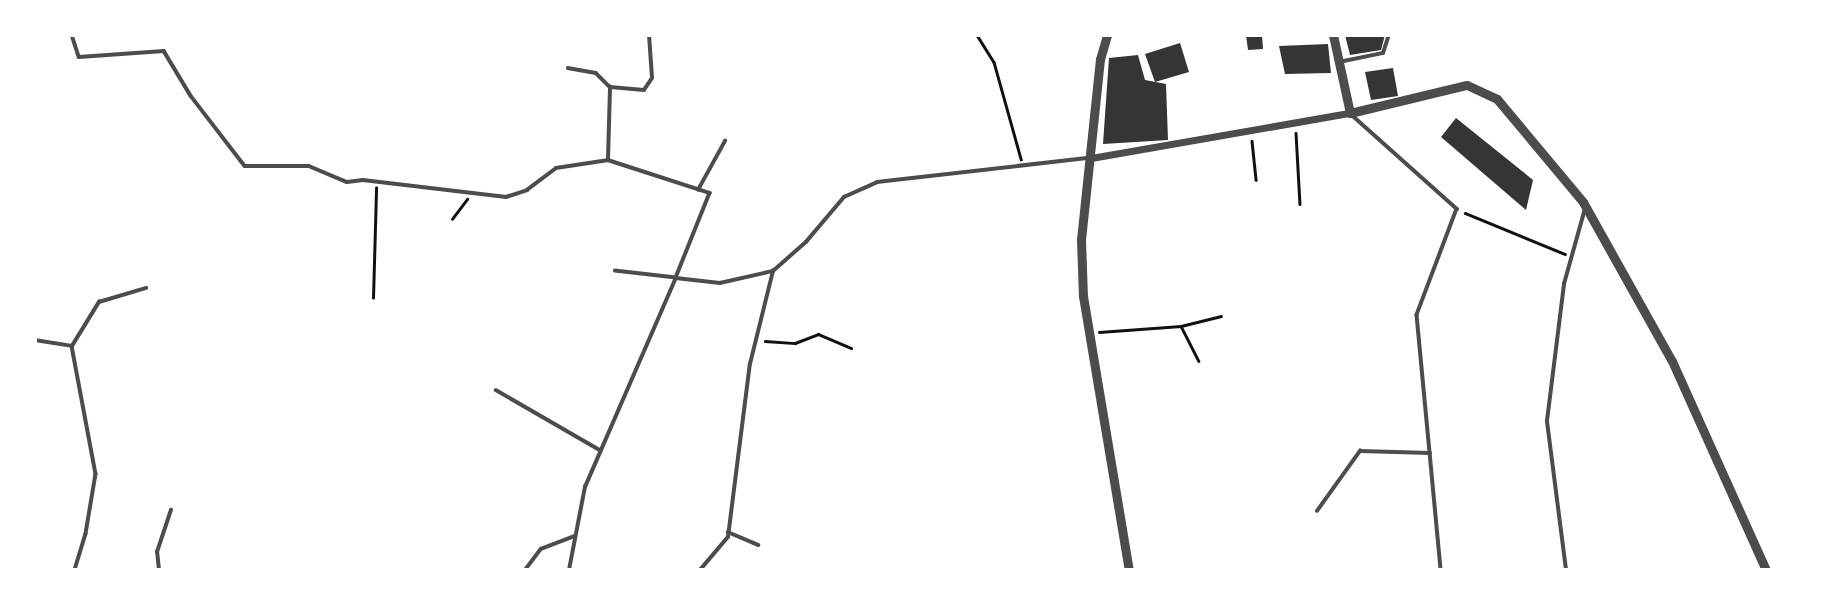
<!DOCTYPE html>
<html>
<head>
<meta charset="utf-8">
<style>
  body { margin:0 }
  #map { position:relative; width:1841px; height:605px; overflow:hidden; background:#fff; font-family:Jost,sans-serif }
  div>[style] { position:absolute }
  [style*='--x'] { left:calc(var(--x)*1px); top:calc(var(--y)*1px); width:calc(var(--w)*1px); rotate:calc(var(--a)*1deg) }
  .building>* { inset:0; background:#353535 }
  .path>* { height:2.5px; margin:-1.25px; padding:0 1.25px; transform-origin:1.25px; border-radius:1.25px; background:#111 }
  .service>* { height:3.5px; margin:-1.75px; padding:0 1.75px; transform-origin:1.75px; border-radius:1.75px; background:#4c4c4c }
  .minor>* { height:7px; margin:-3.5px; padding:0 3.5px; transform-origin:3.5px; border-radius:3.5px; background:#4c4c4c }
  .tertiary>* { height:9px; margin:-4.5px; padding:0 4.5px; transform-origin:4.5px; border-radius:4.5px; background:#4c4c4c }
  span { translate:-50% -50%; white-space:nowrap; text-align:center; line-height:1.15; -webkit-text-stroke:5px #fff; paint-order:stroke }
  .frame { position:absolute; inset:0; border:37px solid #fff; pointer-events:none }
</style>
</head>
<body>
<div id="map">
  <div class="building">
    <i style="clip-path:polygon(1246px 35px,1262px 35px,1263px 49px,1248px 50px)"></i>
    <i style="clip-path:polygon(1345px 35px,1385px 35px,1381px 50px,1350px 55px)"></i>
    <i style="clip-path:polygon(1180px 43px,1189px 72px,1155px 82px,1145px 54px)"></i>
    <i style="clip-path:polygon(1328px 44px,1331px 73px,1285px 74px,1279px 46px)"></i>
    <i style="clip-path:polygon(1138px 55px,1145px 80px,1166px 84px,1168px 140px,1103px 144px,1109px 58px)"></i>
    <i style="clip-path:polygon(1393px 68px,1398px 96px,1371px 100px,1365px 72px)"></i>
    <i style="clip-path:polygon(1456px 118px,1533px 180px,1526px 210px,1441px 137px)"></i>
  </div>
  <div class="path">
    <i style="--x:977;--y:35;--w:32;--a:58"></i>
    <i style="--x:994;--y:62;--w:101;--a:74.4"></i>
    <i style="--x:1296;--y:133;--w:71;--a:86.8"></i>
    <i style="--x:1252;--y:141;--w:39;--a:84"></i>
    <i style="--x:1465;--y:213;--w:108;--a:22.3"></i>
    <i style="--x:452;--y:219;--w:25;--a:-53"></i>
    <i style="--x:373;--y:298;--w:110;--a:-88.4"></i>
    <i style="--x:1181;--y:326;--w:39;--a:63"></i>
    <i style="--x:1099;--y:332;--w:82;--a:-4.2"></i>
    <i style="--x:1181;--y:326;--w:41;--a:-14"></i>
    <i style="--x:765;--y:341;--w:30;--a:4"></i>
    <i style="--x:795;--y:343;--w:25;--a:-21"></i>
    <i style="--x:818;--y:334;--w:36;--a:23"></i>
  </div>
  <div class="service">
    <i style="--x:72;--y:35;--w:23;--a:72"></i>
    <i style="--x:79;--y:57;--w:85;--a:-4"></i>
    <i style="--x:164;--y:51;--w:52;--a:59"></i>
    <i style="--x:191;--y:96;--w:88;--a:52.4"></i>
    <i style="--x:245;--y:166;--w:64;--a:0"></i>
    <i style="--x:309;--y:166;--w:41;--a:22.8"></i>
    <i style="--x:347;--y:182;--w:16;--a:-7"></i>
    <i style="--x:363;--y:180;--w:144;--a:6.8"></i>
    <i style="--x:506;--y:197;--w:22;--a:-18"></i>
    <i style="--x:527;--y:190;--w:36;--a:-37"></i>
    <i style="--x:556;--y:168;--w:53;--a:-8.7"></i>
    <i style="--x:608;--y:160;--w:107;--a:17.9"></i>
    <i style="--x:710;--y:193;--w:92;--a:111.8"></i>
    <i style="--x:676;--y:278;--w:44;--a:6.5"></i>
    <i style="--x:720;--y:283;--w:54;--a:-12.8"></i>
    <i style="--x:773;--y:271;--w:44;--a:-41.3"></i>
    <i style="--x:806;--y:242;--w:59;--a:-49.8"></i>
    <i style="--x:844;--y:197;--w:36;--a:-24"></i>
    <i style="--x:877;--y:182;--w:213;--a:-6.5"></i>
    <i style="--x:1339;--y:62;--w:45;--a:-11.6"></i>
    <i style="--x:1383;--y:53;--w:19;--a:-72"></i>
    <i style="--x:568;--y:68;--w:28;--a:10"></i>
    <i style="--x:596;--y:73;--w:20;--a:45"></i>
    <i style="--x:1352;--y:115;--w:141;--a:41.8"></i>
    <i style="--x:1457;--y:209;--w:113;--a:110.7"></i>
    <i style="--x:1417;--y:315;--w:256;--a:84.6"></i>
    <i style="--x:608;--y:160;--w:73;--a:-88.4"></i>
    <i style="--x:610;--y:87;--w:34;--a:5"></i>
    <i style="--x:644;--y:90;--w:14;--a:-56"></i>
    <i style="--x:652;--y:78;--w:43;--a:-94"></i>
    <i style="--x:698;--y:190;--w:56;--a:-61.1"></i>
    <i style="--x:35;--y:340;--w:37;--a:9"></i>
    <i style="--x:72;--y:346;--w:130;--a:79.4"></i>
    <i style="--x:96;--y:474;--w:61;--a:99.5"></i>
    <i style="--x:86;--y:534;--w:38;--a:107"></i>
    <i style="--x:72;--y:346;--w:52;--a:-58.5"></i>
    <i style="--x:99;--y:302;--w:49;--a:-16.6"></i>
    <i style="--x:496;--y:390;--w:120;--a:30"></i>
    <i style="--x:1317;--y:511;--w:74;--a:-54.4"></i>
    <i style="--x:1360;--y:451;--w:70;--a:1.6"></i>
    <i style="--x:728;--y:532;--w:33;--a:23"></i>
    <i style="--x:159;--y:570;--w:18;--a:-96"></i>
    <i style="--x:157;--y:552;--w:44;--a:-71.6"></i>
    <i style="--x:525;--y:570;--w:26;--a:-53"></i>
    <i style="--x:541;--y:549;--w:36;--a:-21"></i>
    <i style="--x:569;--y:570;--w:85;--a:-79.1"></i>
    <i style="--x:585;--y:487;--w:228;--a:-66.5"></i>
    <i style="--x:676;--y:278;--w:61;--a:-173.5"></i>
    <i style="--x:700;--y:570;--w:43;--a:-49.7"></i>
    <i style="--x:728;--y:537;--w:174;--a:-82.8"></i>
    <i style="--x:750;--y:364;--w:96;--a:-76.1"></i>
    <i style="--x:1566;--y:570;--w:150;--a:-97.3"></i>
    <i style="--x:1547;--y:421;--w:138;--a:-82.9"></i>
    <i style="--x:1564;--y:284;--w:78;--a:-74.4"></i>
  </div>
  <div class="minor">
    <i style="--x:1091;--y:158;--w:263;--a:-9.9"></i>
  </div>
  <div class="tertiary">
    <i style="--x:1107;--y:35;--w:25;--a:106"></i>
    <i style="--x:1100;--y:59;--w:182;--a:96"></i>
    <i style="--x:1081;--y:240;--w:56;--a:88"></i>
    <i style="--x:1083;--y:296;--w:278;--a:80.5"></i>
    <i style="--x:1333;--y:35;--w:80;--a:77.7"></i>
    <i style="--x:1350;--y:113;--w:120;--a:-13.5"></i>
    <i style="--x:1467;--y:85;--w:33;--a:25"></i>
    <i style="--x:1497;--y:99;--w:134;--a:50.1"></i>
    <i style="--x:1583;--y:202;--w:182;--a:60.8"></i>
    <i style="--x:1672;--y:361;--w:229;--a:65.8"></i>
  </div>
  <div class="frame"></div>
</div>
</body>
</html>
